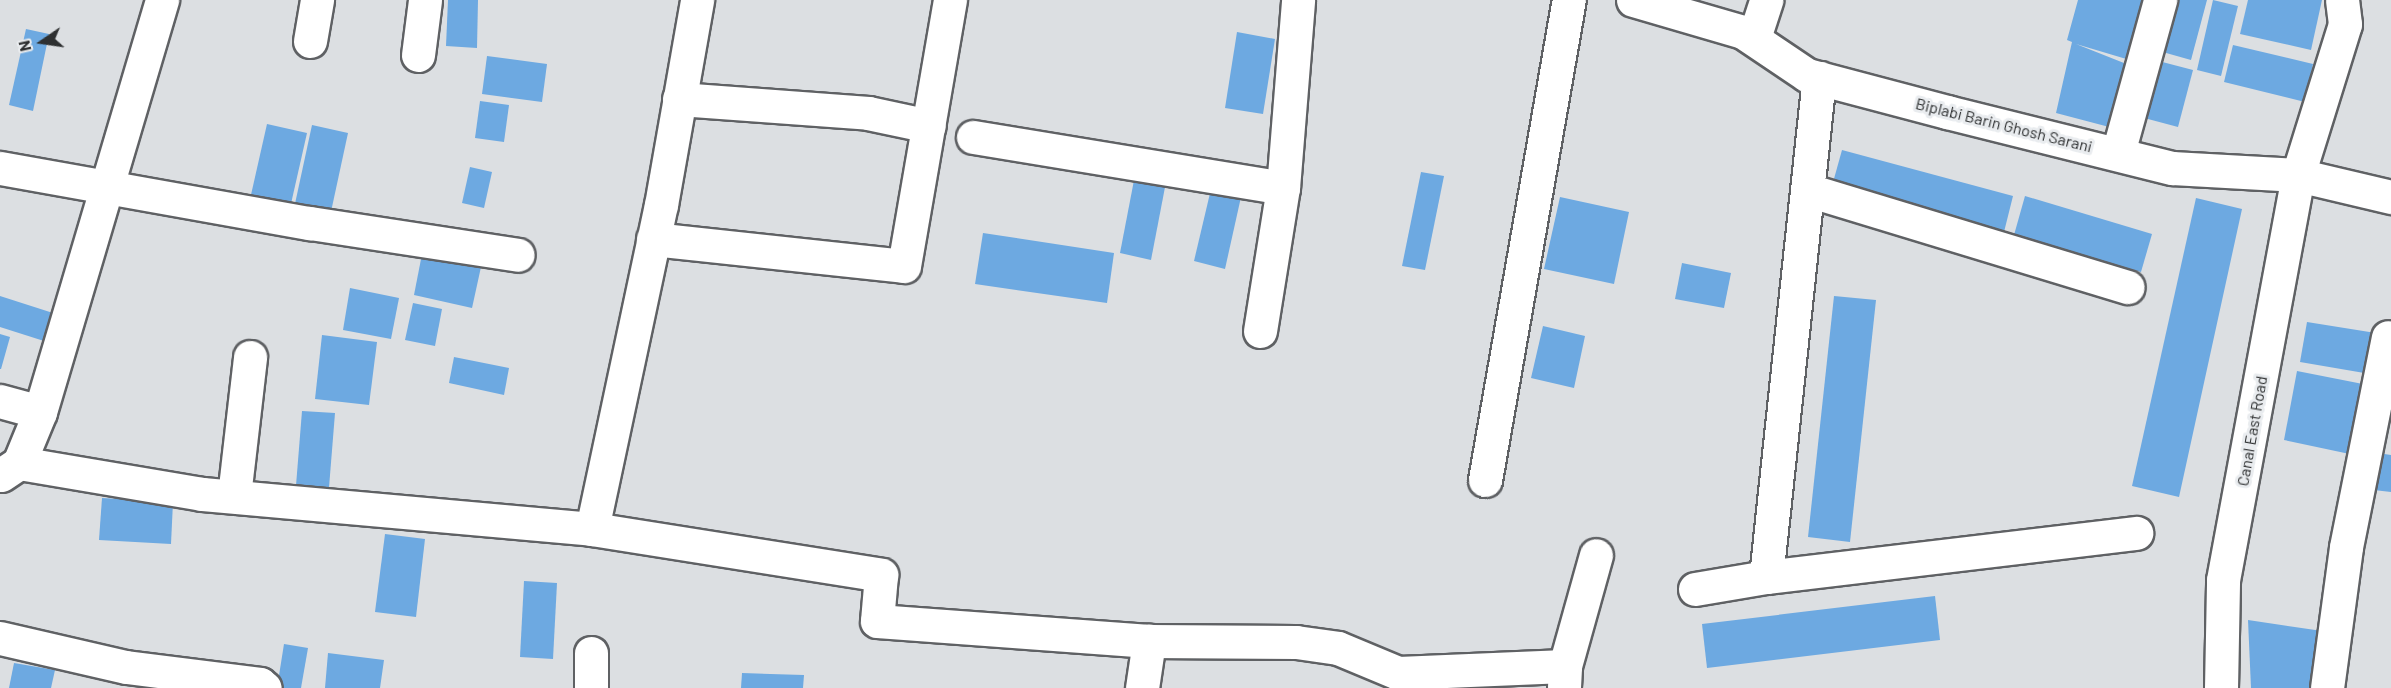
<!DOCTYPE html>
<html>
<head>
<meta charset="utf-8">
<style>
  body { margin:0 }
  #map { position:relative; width:2391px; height:688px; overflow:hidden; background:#dcdfe2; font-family:Barlow,sans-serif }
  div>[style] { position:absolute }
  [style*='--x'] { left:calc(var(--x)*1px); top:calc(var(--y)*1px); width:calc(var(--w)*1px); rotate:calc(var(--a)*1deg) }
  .building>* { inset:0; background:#6da9e1 }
  .roads { filter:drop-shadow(2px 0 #5f6164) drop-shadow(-2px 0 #5f6164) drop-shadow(0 2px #5f6164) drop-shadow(0 -2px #5f6164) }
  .minor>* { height:33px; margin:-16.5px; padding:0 16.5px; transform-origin:16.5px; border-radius:16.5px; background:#fff }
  span { translate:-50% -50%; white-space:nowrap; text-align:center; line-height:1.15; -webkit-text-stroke:6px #e9ecef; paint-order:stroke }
  .street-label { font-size:16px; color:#2e3031 }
  .north { position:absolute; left:12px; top:12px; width:60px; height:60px; -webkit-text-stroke:4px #e9ecef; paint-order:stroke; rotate:257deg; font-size:16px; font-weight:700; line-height:24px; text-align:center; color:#2e3031 }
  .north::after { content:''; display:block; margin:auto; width:21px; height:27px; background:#2e3031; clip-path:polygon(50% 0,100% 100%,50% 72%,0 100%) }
</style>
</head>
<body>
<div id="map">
  <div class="building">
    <i style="clip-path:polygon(448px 0,478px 0,477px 48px,446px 46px)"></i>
    <i style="clip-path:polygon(2078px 0,2151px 0,2133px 61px,2076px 44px,2129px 65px,2113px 128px,2056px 113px,2072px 42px,2067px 40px)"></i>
    <i style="clip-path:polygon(2165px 0,2207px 0,2191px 60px,2152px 49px)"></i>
    <i style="clip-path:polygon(2213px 0,2238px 6px,2221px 76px,2197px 70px)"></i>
    <i style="clip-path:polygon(2248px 0,2322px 0,2311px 50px,2240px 34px)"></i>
    <i style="clip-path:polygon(26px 29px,49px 34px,33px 111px,9px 105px)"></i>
    <i style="clip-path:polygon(1237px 32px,1275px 39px,1263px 114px,1225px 108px)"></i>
    <i style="clip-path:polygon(2233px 45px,2313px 64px,2305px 102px,2224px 82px)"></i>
    <i style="clip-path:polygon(487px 56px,547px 64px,542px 102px,482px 94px)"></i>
    <i style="clip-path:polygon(2147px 58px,2193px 70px,2178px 127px,2133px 115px)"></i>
    <i style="clip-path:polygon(480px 101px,509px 105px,504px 142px,475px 138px)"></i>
    <i style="clip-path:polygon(267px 124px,307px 133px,288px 217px,248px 208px)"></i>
    <i style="clip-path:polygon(312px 125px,348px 133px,329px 221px,293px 213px)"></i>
    <i style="clip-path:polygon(1842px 150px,2013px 196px,2004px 232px,1832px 186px)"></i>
    <i style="clip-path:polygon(470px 167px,492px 172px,484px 208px,462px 203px)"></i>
    <i style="clip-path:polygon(1421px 172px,1444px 176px,1425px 270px,1402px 266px)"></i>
    <i style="clip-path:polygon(1135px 175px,1166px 182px,1151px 260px,1120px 253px)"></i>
    <i style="clip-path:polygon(1211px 189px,1241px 197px,1225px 269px,1194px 261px)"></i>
    <i style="clip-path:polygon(2025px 196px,2152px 234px,2141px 272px,2014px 235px)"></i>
    <i style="clip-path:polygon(1560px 197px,1629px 212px,1614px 284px,1544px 269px)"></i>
    <i style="clip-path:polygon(2196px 198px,2242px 209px,2179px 497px,2132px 486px)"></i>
    <i style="clip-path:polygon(983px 233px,1114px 253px,1107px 303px,975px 284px)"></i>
    <i style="clip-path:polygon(422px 254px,481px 267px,472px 308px,414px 295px)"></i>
    <i style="clip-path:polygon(1682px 263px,1731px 273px,1724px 308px,1675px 299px)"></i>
    <i style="clip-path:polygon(350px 288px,399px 298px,391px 339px,343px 330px)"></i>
    <i style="clip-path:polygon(0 296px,53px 313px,44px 341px,0 327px)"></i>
    <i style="clip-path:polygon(1834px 296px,1876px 300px,1850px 542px,1808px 537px)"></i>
    <i style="clip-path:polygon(413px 303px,442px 309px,435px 346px,405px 340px)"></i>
    <i style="clip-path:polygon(2307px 322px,2382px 334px,2376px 375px,2300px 362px)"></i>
    <i style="clip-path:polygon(1543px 326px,1585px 336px,1574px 388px,1531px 378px)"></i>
    <i style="clip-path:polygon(0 334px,10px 337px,1px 369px,0 369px)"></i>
    <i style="clip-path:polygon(322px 335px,377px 342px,369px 405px,315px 399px)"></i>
    <i style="clip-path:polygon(454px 357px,509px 368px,504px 395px,449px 383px)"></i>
    <i style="clip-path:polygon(2297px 371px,2373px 386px,2359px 456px,2284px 440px)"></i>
    <i style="clip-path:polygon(302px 411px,335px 413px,328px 500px,295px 498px)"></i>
    <i style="clip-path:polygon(2371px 452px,2391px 455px,2391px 492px,2365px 489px)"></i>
    <i style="clip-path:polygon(102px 498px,173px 502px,171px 544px,99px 540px)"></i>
    <i style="clip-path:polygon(385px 534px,425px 539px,416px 617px,375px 612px)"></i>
    <i style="clip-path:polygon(524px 581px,557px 583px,553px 659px,520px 657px)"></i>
    <i style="clip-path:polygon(1935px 596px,1940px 640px,1707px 668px,1702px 624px)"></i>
    <i style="clip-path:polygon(2248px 620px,2329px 632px,2322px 688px,2251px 688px)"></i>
    <i style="clip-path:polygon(284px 644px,308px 648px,301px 688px,277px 688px)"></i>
    <i style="clip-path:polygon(328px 653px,384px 660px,380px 688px,325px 688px)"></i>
    <i style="clip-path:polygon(14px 663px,55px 670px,51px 688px,9px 688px)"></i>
    <i style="clip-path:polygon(742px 673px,804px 675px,803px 688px,741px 688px)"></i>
  </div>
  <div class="roads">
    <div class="minor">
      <i style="--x:1633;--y:0;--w:115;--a:16.2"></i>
      <i style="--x:1743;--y:32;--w:77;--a:33.9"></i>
      <i style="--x:1807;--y:75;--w:145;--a:14.8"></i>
      <i style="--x:1947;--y:112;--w:232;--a:14"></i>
      <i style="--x:2172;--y:168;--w:126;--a:3.2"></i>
      <i style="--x:2298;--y:175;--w:96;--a:13.3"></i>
      <i style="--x:1754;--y:38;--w:40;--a:-72"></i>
      <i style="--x:310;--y:41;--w:42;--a:-80.3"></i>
      <i style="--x:418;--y:55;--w:55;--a:-82.7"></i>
      <i style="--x:679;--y:99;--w:190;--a:4.2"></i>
      <i style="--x:868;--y:113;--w:62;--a:12"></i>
      <i style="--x:973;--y:137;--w:314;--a:9.3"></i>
      <i style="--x:2118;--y:153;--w:159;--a:-74.6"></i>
      <i style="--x:0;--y:168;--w:315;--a:10.1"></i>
      <i style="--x:310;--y:223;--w:210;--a:8.7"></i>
      <i style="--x:1808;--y:190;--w:334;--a:16.9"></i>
      <i style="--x:653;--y:239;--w:252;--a:6.1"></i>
      <i style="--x:904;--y:266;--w:270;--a:-80.2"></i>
      <i style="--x:1260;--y:331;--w:145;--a:-80.9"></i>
      <i style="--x:1283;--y:188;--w:189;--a:-85.4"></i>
      <i style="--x:0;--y:401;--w:41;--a:15.4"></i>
      <i style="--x:19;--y:463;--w:186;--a:9.6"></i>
      <i style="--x:202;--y:494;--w:392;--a:5.1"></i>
      <i style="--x:592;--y:529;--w:293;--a:9"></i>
      <i style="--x:881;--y:575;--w:46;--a:95"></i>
      <i style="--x:877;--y:621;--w:273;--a:4.2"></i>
      <i style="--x:1149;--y:641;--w:147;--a:0.4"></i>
      <i style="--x:1296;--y:642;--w:42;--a:8.1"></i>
      <i style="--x:1338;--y:648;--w:65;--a:22.6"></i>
      <i style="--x:1398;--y:673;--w:167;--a:-2.4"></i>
      <i style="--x:1;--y:475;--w:22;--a:-34"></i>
      <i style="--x:19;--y:463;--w:55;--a:-67.6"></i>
      <i style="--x:40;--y:412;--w:430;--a:-73.5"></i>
      <i style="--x:1485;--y:480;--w:487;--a:-80.1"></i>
      <i style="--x:234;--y:496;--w:140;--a:-83.4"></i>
      <i style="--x:592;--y:529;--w:331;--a:-78"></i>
      <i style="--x:661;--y:205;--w:208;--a:-80"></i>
      <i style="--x:1766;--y:577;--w:502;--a:-83.94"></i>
      <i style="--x:1695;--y:589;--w:72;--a:-9.6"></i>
      <i style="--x:1766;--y:577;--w:373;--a:-6.8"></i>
      <i style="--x:0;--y:638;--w:129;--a:13"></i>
      <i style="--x:126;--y:667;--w:135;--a:7.2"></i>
      <i style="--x:260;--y:684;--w:6;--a:39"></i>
      <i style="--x:1564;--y:687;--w:21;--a:-87"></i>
      <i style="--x:1565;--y:666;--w:115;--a:-74.4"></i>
      <i style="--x:591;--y:688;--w:35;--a:-90"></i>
      <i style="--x:1142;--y:688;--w:48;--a:-81.5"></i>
      <i style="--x:2221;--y:688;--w:108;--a:-88.9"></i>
      <i style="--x:2223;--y:580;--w:412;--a:-79.5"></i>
      <i style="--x:2298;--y:175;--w:158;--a:-72.7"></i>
      <i style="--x:2345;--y:24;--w:24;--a:-97"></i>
      <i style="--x:2327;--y:688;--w:142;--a:-82.3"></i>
      <i style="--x:2346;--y:547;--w:214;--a:-78.7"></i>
    </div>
  </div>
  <div class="street-label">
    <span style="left:2004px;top:125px;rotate:14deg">Biplabi Barin Ghosh Sarani</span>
    <span style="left:2252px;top:431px;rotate:-80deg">Canal East Road</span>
  </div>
  <div class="north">N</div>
</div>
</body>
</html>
